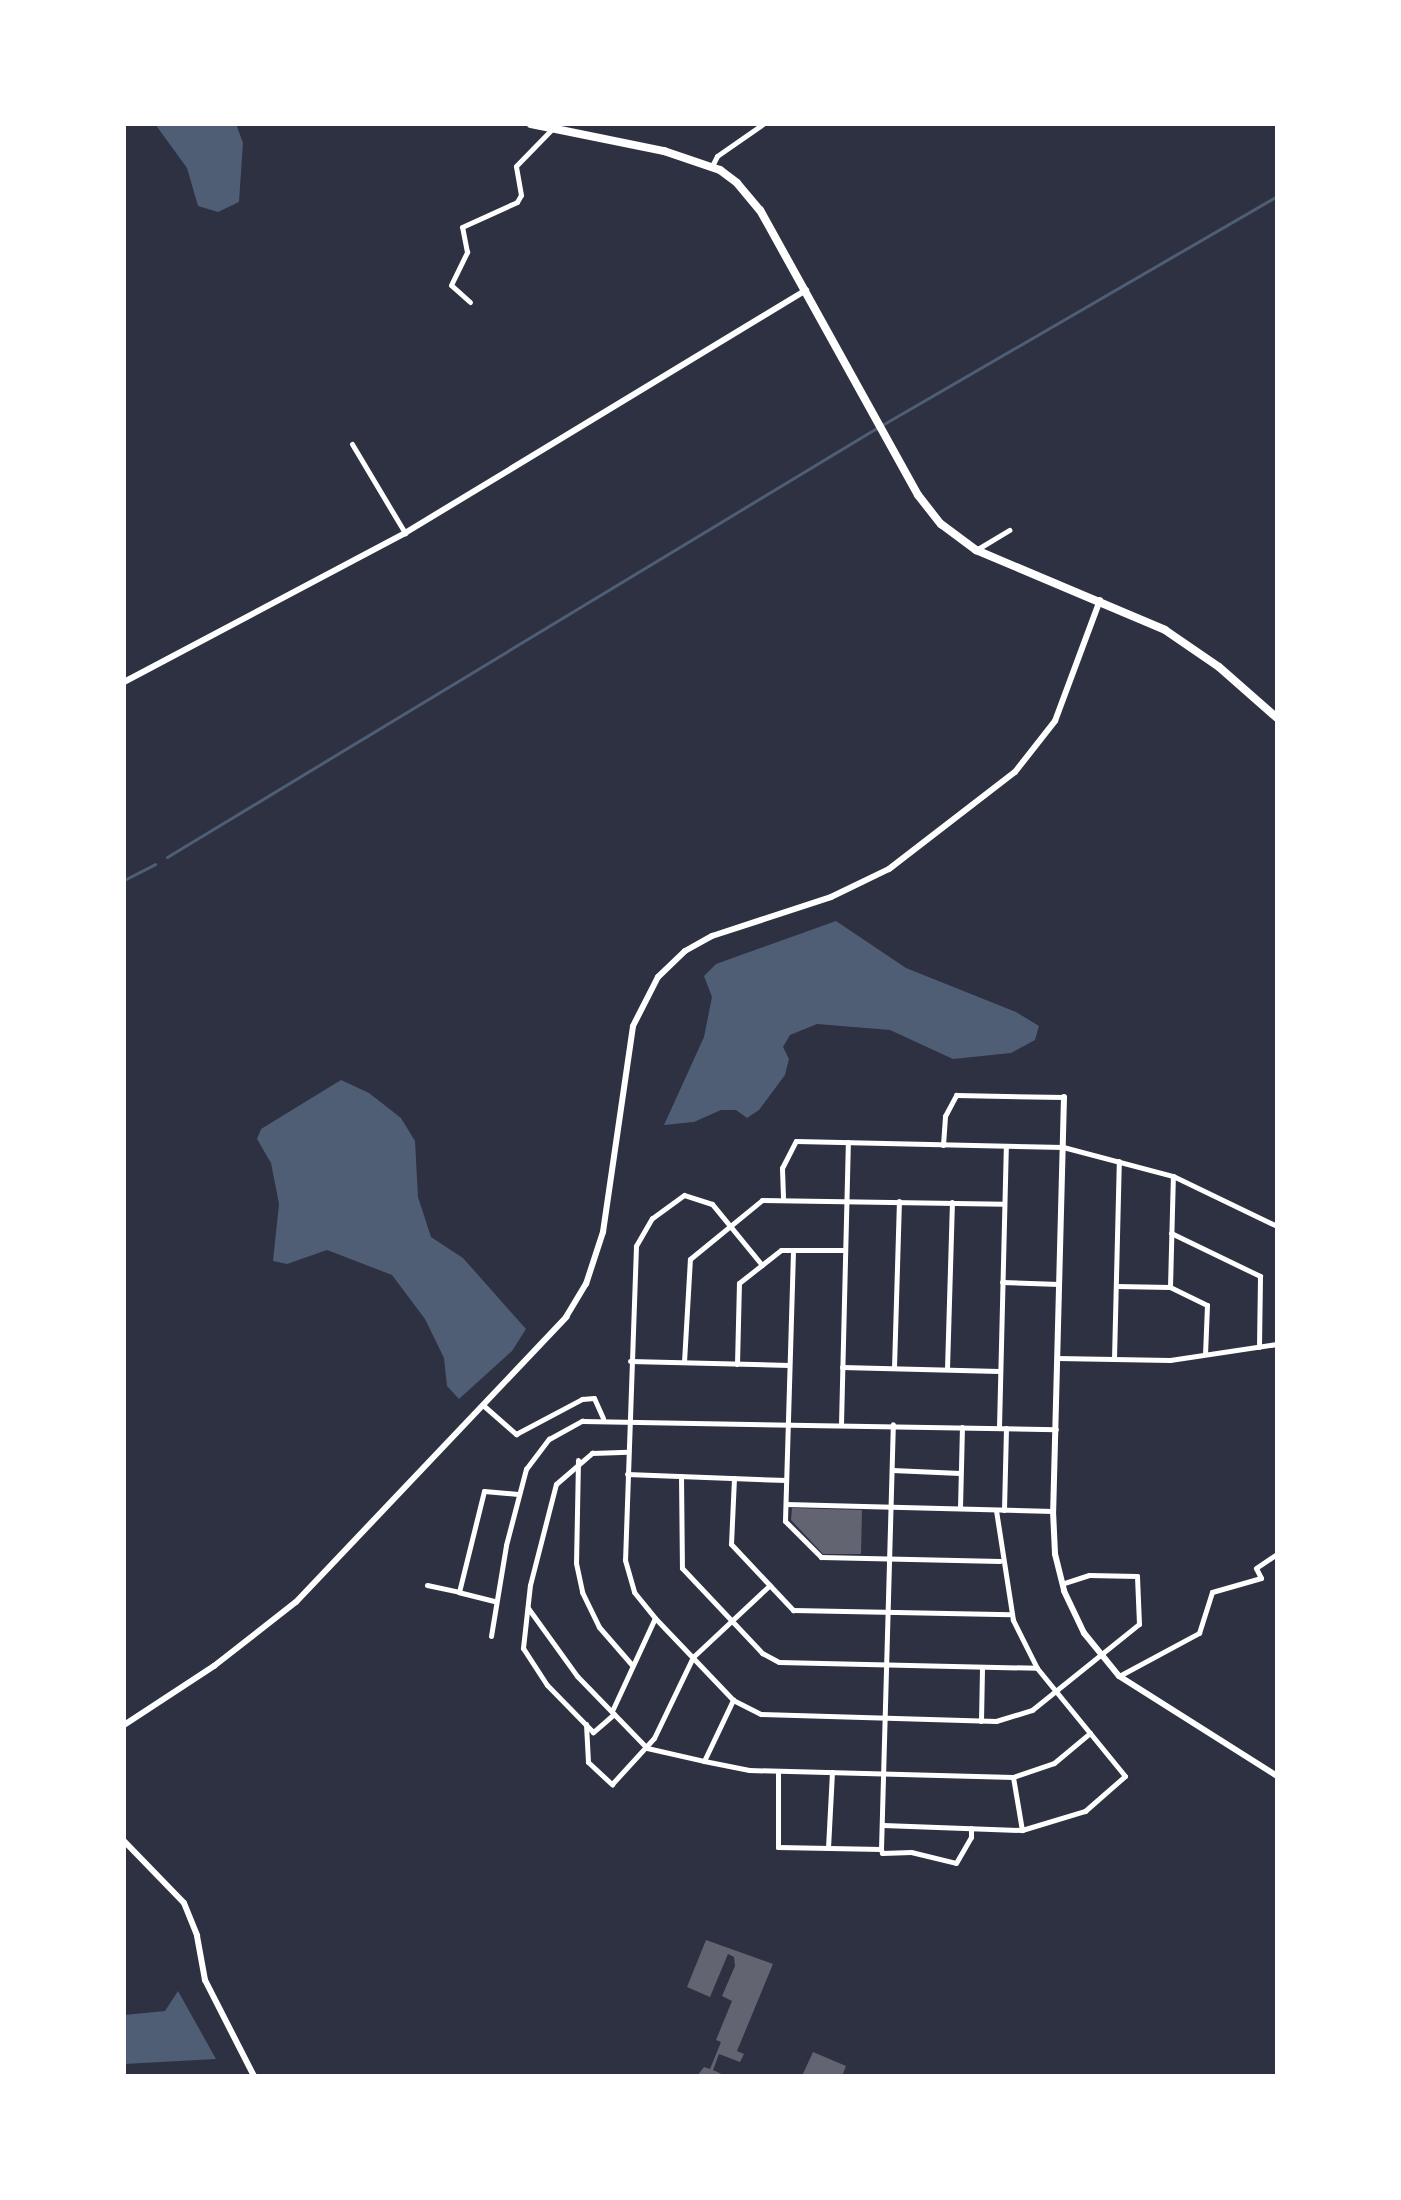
<!DOCTYPE html>
<html>
<head>
<meta charset="utf-8">
<style>
  body { margin:0 }
  #map { position:relative; width:1401px; height:2200px; overflow:hidden; background:#2d3142; font-family:Raleway,sans-serif }
  div>[style] { position:absolute }
  [style*='--x'] { left:calc(var(--x)*1px); top:calc(var(--y)*1px); width:calc(var(--w)*1px); rotate:calc(var(--a)*1deg) }
  .water>* { inset:0; background:#4f5d75 }
  .stream>* { height:3px; margin:-1.5px; padding:0 1.5px; transform-origin:1.5px; border-radius:1.5px; background:#4f5d75 }
  .building>* { inset:0; background:#626471 }
  .minor>* { height:5px; margin:-2.5px; padding:0 2.5px; transform-origin:2.5px; border-radius:2.5px; background:#fff }
  .tertiary>* { height:6px; margin:-3px; padding:0 3px; transform-origin:3px; border-radius:3px; background:#fff }
  .primary>* { height:8px; margin:-4px; padding:0 4px; transform-origin:4px; border-radius:4px; background:#fff }
  span { translate:-50% -50%; white-space:nowrap; text-align:center; line-height:1.15; -webkit-text-stroke:6px #fff; paint-order:stroke }
  .frame { position:absolute; inset:0; border:126px solid #fff; pointer-events:none }
</style>
</head>
<body>
<div id="map">
  <div class="water">
    <i style="clip-path:polygon(155px 124px,236px 124px,243px 143px,239px 202px,218px 212px,198px 206px,187px 168px)"></i>
    <i style="clip-path:polygon(836px 921px,906px 968px,1016px 1012px,1039px 1026px,1035px 1040px,1011px 1053px,953px 1059px,890px 1030px,817px 1024px,790px 1035px,783px 1047px,789px 1059px,785px 1075px,759px 1110px,747px 1118px,736px 1110px,721px 1110px,694px 1122px,664px 1125px,704px 1037px,712px 997px,704px 976px,716px 964px)"></i>
    <i style="clip-path:polygon(341px 1080px,369px 1093px,401px 1118px,415px 1141px,418px 1197px,431px 1237px,463px 1258px,526px 1329px,512px 1351px,459px 1399px,447px 1386px,444px 1358px,425px 1319px,392px 1275px,327px 1250px,287px 1264px,273px 1261px,279px 1204px,271px 1163px,257px 1139px,261px 1129px)"></i>
    <i style="clip-path:polygon(178px 1991px,216px 2059px,124px 2064px,124px 2015px,165px 2011px)"></i>
  </div>
  <div class="stream">
    <i style="--x:167;--y:857;--w:821;--a:-31.16"></i>
    <i style="--x:870;--y:432;--w:470;--a:-30.1"></i>
    <i style="--x:124;--y:880;--w:35;--a:-27"></i>
  </div>
  <div class="building">
    <i style="clip-path:polygon(792px 1508px,862px 1510px,861px 1554px,823px 1554px,791px 1520px)"></i>
    <i style="clip-path:polygon(706px 1940px,773px 1964px,737px 2051px,744px 2054px,740px 2062px,719px 2054px,713px 2070px,726px 2076px,697px 2076px,704px 2067px,710px 2069px,721px 2042px,716px 2040px,732px 2001px,722px 1996px,735px 1966px,734px 1957px,728px 1954px,710px 1997px,687px 1987px)"></i>
    <i style="clip-path:polygon(813px 2052px,846px 2066px,842px 2076px,802px 2076px)"></i>
  </div>
  <div class="minor">
    <i style="--x:712;--y:166;--w:11;--a:-63"></i>
    <i style="--x:717;--y:156;--w:56;--a:-34.8"></i>
    <i style="--x:470;--y:302;--w:25;--a:-138"></i>
    <i style="--x:451;--y:285;--w:37;--a:-64"></i>
    <i style="--x:467;--y:252;--w:25;--a:-101"></i>
    <i style="--x:462;--y:227;--w:60;--a:-24.4"></i>
    <i style="--x:517;--y:202;--w:8;--a:-60"></i>
    <i style="--x:521;--y:195;--w:29;--a:-100"></i>
    <i style="--x:516;--y:166;--w:52;--a:-45.8"></i>
    <i style="--x:352;--y:444;--w:104;--a:59.2"></i>
    <i style="--x:976;--y:550;--w:39;--a:-31"></i>
    <i style="--x:943;--y:1145;--w:29;--a:-86"></i>
    <i style="--x:945;--y:1116;--w:24;--a:-62"></i>
    <i style="--x:956;--y:1095;--w:108;--a:1.1"></i>
    <i style="--x:783;--y:1197;--w:29;--a:-92"></i>
    <i style="--x:782;--y:1168;--w:30;--a:-63"></i>
    <i style="--x:796;--y:1141;--w:267;--a:1.3"></i>
    <i style="--x:1063;--y:1147;--w:114;--a:14.8"></i>
    <i style="--x:1173;--y:1176;--w:115;--a:25.7"></i>
    <i style="--x:1171;--y:1233;--w:99;--a:25.8"></i>
    <i style="--x:1260;--y:1276;--w:71;--a:90.8"></i>
    <i style="--x:793;--y:1251;--w:270;--a:91.7"></i>
    <i style="--x:785;--y:1521;--w:51;--a:45"></i>
    <i style="--x:821;--y:1557;--w:179;--a:1.3"></i>
    <i style="--x:762;--y:1265;--w:79;--a:-129.3"></i>
    <i style="--x:712;--y:1204;--w:29;--a:-162"></i>
    <i style="--x:684;--y:1195;--w:39;--a:144"></i>
    <i style="--x:652;--y:1218;--w:32;--a:120"></i>
    <i style="--x:636;--y:1246;--w:314;--a:92"></i>
    <i style="--x:625;--y:1560;--w:33;--a:74"></i>
    <i style="--x:634;--y:1592;--w:33;--a:51"></i>
    <i style="--x:655;--y:1618;--w:113;--a:46.4"></i>
    <i style="--x:733;--y:1700;--w:31;--a:27"></i>
    <i style="--x:761;--y:1714;--w:235;--a:1.7"></i>
    <i style="--x:996;--y:1721;--w:38;--a:-17"></i>
    <i style="--x:1032;--y:1710;--w:137;--a:-38.8"></i>
    <i style="--x:1139;--y:1624;--w:48;--a:-92.4"></i>
    <i style="--x:1137;--y:1576;--w:48;--a:-178.8"></i>
    <i style="--x:1089;--y:1575;--w:28;--a:162"></i>
    <i style="--x:1002;--y:1282;--w:57;--a:2"></i>
    <i style="--x:1116;--y:1286;--w:54;--a:1.1"></i>
    <i style="--x:1170;--y:1287;--w:41;--a:25.9"></i>
    <i style="--x:1207;--y:1305;--w:49;--a:92.3"></i>
    <i style="--x:1170;--y:1287;--w:111;--a:-88.5"></i>
    <i style="--x:1057;--y:1358;--w:113;--a:1"></i>
    <i style="--x:1170;--y:1360;--w:108;--a:-8.5"></i>
    <i style="--x:1114;--y:1359;--w:198;--a:-88.6"></i>
    <i style="--x:630;--y:1361;--w:159;--a:1.4"></i>
    <i style="--x:684;--y:1362;--w:103;--a:-86.7"></i>
    <i style="--x:690;--y:1259;--w:93;--a:-39.3"></i>
    <i style="--x:762;--y:1200;--w:242;--a:0.9"></i>
    <i style="--x:737;--y:1364;--w:81;--a:-88.6"></i>
    <i style="--x:739;--y:1283;--w:53;--a:-38.2"></i>
    <i style="--x:781;--y:1250;--w:64;--a:0"></i>
    <i style="--x:842;--y:1367;--w:157;--a:1.5"></i>
    <i style="--x:894;--y:1368;--w:167;--a:-88.3"></i>
    <i style="--x:947;--y:1369;--w:167;--a:-88.3"></i>
    <i style="--x:484;--y:1406;--w:43;--a:41.2"></i>
    <i style="--x:516;--y:1434;--w:75;--a:-27.9"></i>
    <i style="--x:582;--y:1399;--w:12;--a:-5"></i>
    <i style="--x:594;--y:1398;--w:22;--a:66"></i>
    <i style="--x:841;--y:1424;--w:282;--a:-88.6"></i>
    <i style="--x:999;--y:1427;--w:281;--a:-88.6"></i>
    <i style="--x:578;--y:1460;--w:103;--a:91.1"></i>
    <i style="--x:576;--y:1563;--w:30;--a:78"></i>
    <i style="--x:582;--y:1592;--w:39;--a:64"></i>
    <i style="--x:599;--y:1627;--w:50;--a:49"></i>
    <i style="--x:892;--y:1470;--w:68;--a:2.5"></i>
    <i style="--x:627;--y:1474;--w:159;--a:2.2"></i>
    <i style="--x:681;--y:1476;--w:92;--a:89.4"></i>
    <i style="--x:682;--y:1568;--w:117;--a:46.7"></i>
    <i style="--x:762;--y:1653;--w:19;--a:28"></i>
    <i style="--x:779;--y:1662;--w:258;--a:1.3"></i>
    <i style="--x:734;--y:1478;--w:66;--a:92.6"></i>
    <i style="--x:731;--y:1544;--w:91;--a:46.8"></i>
    <i style="--x:793;--y:1610;--w:218;--a:1.1"></i>
    <i style="--x:786;--y:1504;--w:267;--a:1.5"></i>
    <i style="--x:960;--y:1508;--w:81;--a:-88.6"></i>
    <i style="--x:1004;--y:1510;--w:82;--a:-88.6"></i>
    <i style="--x:427;--y:1585;--w:33;--a:12"></i>
    <i style="--x:494;--y:1601;--w:36;--a:-166"></i>
    <i style="--x:459;--y:1592;--w:104;--a:-76.1"></i>
    <i style="--x:484;--y:1491;--w:34;--a:5"></i>
    <i style="--x:528;--y:1608;--w:84;--a:54.2"></i>
    <i style="--x:577;--y:1676;--w:100;--a:45.8"></i>
    <i style="--x:647;--y:1748;--w:58;--a:12.8"></i>
    <i style="--x:704;--y:1761;--w:46;--a:11.3"></i>
    <i style="--x:749;--y:1770;--w:264;--a:1.5"></i>
    <i style="--x:1013;--y:1777;--w:43;--a:-18.9"></i>
    <i style="--x:1054;--y:1763;--w:47;--a:-39.8"></i>
    <i style="--x:491;--y:1636;--w:92;--a:-80.6"></i>
    <i style="--x:506;--y:1545;--w:79;--a:-75.3"></i>
    <i style="--x:526;--y:1469;--w:38;--a:-53"></i>
    <i style="--x:549;--y:1439;--w:38;--a:-29"></i>
    <i style="--x:582;--y:1421;--w:474;--a:1"></i>
    <i style="--x:1119;--y:1676;--w:91;--a:-28.3"></i>
    <i style="--x:1199;--y:1633;--w:43;--a:-72.4"></i>
    <i style="--x:1212;--y:1592;--w:51;--a:-15.9"></i>
    <i style="--x:1261;--y:1578;--w:11;--a:-117"></i>
    <i style="--x:1256;--y:1568;--w:25;--a:-34"></i>
    <i style="--x:612;--y:1711;--w:102;--a:-65.2"></i>
    <i style="--x:614;--y:1714;--w:28;--a:139"></i>
    <i style="--x:593;--y:1732;--w:66;--a:-134.4"></i>
    <i style="--x:547;--y:1685;--w:44;--a:-123"></i>
    <i style="--x:523;--y:1648;--w:63;--a:-83.7"></i>
    <i style="--x:530;--y:1585;--w:104;--a:-75.6"></i>
    <i style="--x:556;--y:1484;--w:48;--a:-40.7"></i>
    <i style="--x:592;--y:1453;--w:36;--a:-2"></i>
    <i style="--x:981;--y:1721;--w:54;--a:-88.9"></i>
    <i style="--x:586;--y:1724;--w:38;--a:87"></i>
    <i style="--x:588;--y:1762;--w:33;--a:43"></i>
    <i style="--x:612;--y:1784;--w:62;--a:-47.6"></i>
    <i style="--x:654;--y:1738;--w:90;--a:-64.3"></i>
    <i style="--x:693;--y:1657;--w:105;--a:-43.1"></i>
    <i style="--x:704;--y:1761;--w:68;--a:-64.6"></i>
    <i style="--x:778;--y:1771;--w:76;--a:90"></i>
    <i style="--x:778;--y:1847;--w:103;--a:1.1"></i>
    <i style="--x:881;--y:1849;--w:4;--a:76"></i>
    <i style="--x:882;--y:1853;--w:29;--a:-2"></i>
    <i style="--x:911;--y:1852;--w:46;--a:13.7"></i>
    <i style="--x:956;--y:1863;--w:30;--a:-60"></i>
    <i style="--x:971;--y:1837;--w:9;--a:-90"></i>
    <i style="--x:1013;--y:1777;--w:54;--a:80.4"></i>
    <i style="--x:883;--y:1825;--w:139;--a:2.1"></i>
    <i style="--x:1022;--y:1830;--w:66;--a:-16.8"></i>
    <i style="--x:1085;--y:1811;--w:53;--a:-41.2"></i>
    <i style="--x:1125;--y:1776;--w:139;--a:-129.2"></i>
    <i style="--x:1037;--y:1668;--w:54;--a:-116.6"></i>
    <i style="--x:1013;--y:1620;--w:111;--a:-98.8"></i>
    <i style="--x:828;--y:1848;--w:76;--a:-87"></i>
    <i style="--x:881;--y:1849;--w:425;--a:-88.4"></i>
  </div>
  <div class="tertiary">
    <i style="--x:124;--y:682;--w:318;--a:-27.9"></i>
    <i style="--x:405;--y:533;--w:469;--a:-31.2"></i>
    <i style="--x:1064;--y:1097;--w:414;--a:91.5"></i>
    <i style="--x:1053;--y:1511;--w:43;--a:87.3"></i>
    <i style="--x:1055;--y:1554;--w:38;--a:76"></i>
    <i style="--x:1064;--y:1591;--w:47;--a:64.5"></i>
    <i style="--x:1084;--y:1633;--w:55;--a:50.9"></i>
    <i style="--x:1119;--y:1676;--w:187;--a:32.3"></i>
    <i style="--x:124;--y:1725;--w:108;--a:-33.2"></i>
    <i style="--x:214;--y:1666;--w:104;--a:-38"></i>
    <i style="--x:296;--y:1602;--w:393;--a:-46.5"></i>
    <i style="--x:566;--y:1317;--w:39;--a:-59"></i>
    <i style="--x:586;--y:1284;--w:55;--a:-71.9"></i>
    <i style="--x:603;--y:1232;--w:208;--a:-81.7"></i>
    <i style="--x:633;--y:1026;--w:55;--a:-63"></i>
    <i style="--x:658;--y:977;--w:37;--a:-44"></i>
    <i style="--x:685;--y:951;--w:31;--a:-29"></i>
    <i style="--x:712;--y:936;--w:125;--a:-18.1"></i>
    <i style="--x:831;--y:897;--w:64;--a:-25.8"></i>
    <i style="--x:889;--y:869;--w:159;--a:-37.6"></i>
    <i style="--x:1015;--y:772;--w:65;--a:-51.9"></i>
    <i style="--x:1055;--y:721;--w:129;--a:-69.6"></i>
    <i style="--x:124;--y:1841;--w:86;--a:45.9"></i>
    <i style="--x:184;--y:1903;--w:35;--a:68"></i>
    <i style="--x:197;--y:1936;--w:45;--a:79.7"></i>
    <i style="--x:205;--y:1980;--w:108;--a:63"></i>
  </div>
  <div class="primary">
    <i style="--x:531;--y:124;--w:136;--a:11.5"></i>
    <i style="--x:664;--y:151;--w:59;--a:18.7"></i>
    <i style="--x:720;--y:170;--w:21;--a:37"></i>
    <i style="--x:737;--y:183;--w:35;--a:50"></i>
    <i style="--x:760;--y:210;--w:326;--a:61"></i>
    <i style="--x:918;--y:495;--w:37;--a:52"></i>
    <i style="--x:941;--y:524;--w:44;--a:36.6"></i>
    <i style="--x:976;--y:550;--w:205;--a:22.9"></i>
    <i style="--x:1165;--y:630;--w:65;--a:34.4"></i>
    <i style="--x:1219;--y:667;--w:77;--a:41.3"></i>
  </div>
  <div class="frame"></div>
</div>
</body>
</html>
